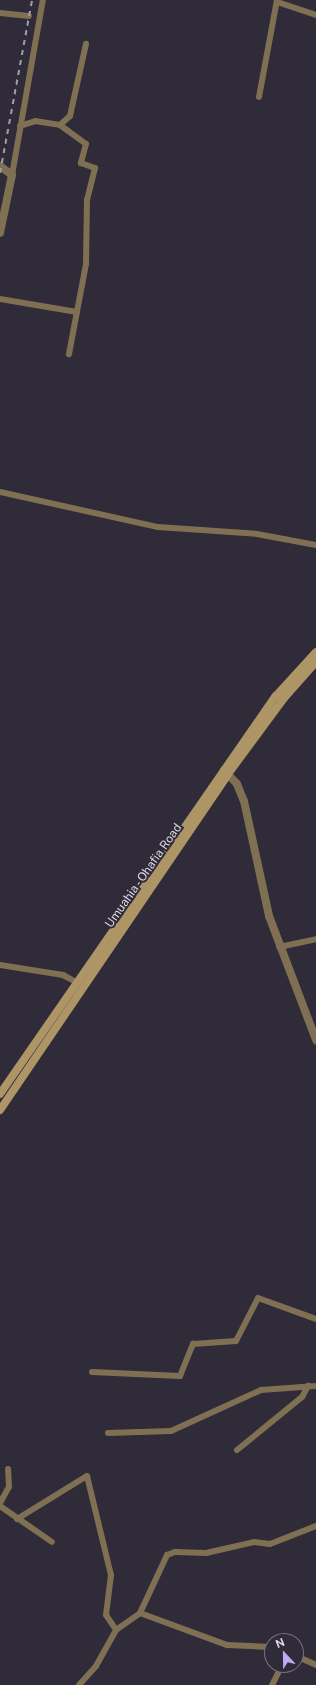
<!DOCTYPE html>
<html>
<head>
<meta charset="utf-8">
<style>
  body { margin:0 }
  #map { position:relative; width:316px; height:1685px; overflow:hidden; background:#2f2b39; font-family:"Public Sans",sans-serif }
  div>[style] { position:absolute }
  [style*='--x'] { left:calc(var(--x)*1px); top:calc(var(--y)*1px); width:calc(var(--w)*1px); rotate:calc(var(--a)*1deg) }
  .minor>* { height:6px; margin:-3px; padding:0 3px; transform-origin:3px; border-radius:3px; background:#7f7053 }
  .tertiary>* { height:8px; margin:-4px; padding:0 4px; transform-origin:4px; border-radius:4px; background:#7f7053 }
  .secondary>* { height:8px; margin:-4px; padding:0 4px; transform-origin:4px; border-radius:4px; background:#ae9566 }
  .rail>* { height:2px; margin-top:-1px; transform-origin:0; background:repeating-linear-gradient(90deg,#a19ea9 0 5px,transparent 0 10px) }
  span { translate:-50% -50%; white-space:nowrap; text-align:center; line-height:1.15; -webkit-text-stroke:4px #2f2b39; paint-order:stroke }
  .street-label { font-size:12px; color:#dcd9e3 }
  .north { position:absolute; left:264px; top:1633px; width:40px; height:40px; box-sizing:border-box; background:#2f2b39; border:1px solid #74717d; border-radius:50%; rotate:338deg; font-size:11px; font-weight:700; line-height:16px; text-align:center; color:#dcd9e3 }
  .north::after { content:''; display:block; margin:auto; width:14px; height:18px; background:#c1a8f3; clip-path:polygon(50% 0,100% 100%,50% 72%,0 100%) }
</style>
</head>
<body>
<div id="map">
  <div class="minor">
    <i style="--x:277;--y:2;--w:41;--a:18.4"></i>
    <i style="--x:0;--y:13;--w:29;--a:6"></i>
    <i style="--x:259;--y:97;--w:99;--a:-79.5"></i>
    <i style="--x:60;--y:125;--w:32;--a:36"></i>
    <i style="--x:86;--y:144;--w:20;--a:105"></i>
    <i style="--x:81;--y:163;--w:15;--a:20"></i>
    <i style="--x:95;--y:168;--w:33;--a:104"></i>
    <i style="--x:87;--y:200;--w:64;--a:90.9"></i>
    <i style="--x:86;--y:264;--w:92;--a:100.7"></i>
    <i style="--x:20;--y:126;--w:16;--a:-18"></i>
    <i style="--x:35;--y:121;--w:25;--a:9"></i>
    <i style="--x:60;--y:125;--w:13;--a:-42"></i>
    <i style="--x:70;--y:116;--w:74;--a:-77.5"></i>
    <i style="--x:12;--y:175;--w:178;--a:-80"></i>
    <i style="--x:0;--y:299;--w:78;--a:9.6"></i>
    <i style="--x:0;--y:492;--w:162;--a:12.5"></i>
    <i style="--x:158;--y:527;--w:99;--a:4"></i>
    <i style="--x:257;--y:534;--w:60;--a:10.6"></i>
    <i style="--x:279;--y:947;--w:38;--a:-12"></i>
    <i style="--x:0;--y:965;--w:64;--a:9"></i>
    <i style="--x:63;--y:975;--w:15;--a:28"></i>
    <i style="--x:92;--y:1372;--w:88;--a:2.6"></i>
    <i style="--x:180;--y:1376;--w:35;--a:-68"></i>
    <i style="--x:193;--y:1344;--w:43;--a:-4"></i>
    <i style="--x:236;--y:1341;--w:48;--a:-62.9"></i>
    <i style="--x:258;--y:1298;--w:62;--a:19.9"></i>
    <i style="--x:108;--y:1433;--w:63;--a:-1.8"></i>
    <i style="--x:171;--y:1431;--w:99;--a:-24.5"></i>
    <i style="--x:261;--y:1390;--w:55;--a:-4.2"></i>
    <i style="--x:237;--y:1450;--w:84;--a:-39.2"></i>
    <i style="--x:302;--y:1397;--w:13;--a:-61"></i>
    <i style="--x:0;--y:1503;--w:18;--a:-61"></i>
    <i style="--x:9;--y:1487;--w:18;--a:-93"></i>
    <i style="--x:0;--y:1506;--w:63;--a:34.7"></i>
    <i style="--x:17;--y:1519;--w:82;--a:-31.6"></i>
    <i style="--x:87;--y:1476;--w:102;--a:76.4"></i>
    <i style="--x:111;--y:1575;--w:40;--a:97.1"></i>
    <i style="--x:106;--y:1615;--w:18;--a:56"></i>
    <i style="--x:140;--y:1613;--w:64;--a:-65"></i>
    <i style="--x:167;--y:1555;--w:9;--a:-21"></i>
    <i style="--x:175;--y:1552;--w:31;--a:2"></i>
    <i style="--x:206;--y:1553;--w:49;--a:-12.9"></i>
    <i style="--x:254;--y:1542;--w:16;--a:7"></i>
    <i style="--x:270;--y:1544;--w:49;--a:-21.4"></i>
    <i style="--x:296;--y:1656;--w:22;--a:24"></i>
    <i style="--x:79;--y:1685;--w:25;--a:-48"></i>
    <i style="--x:96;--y:1666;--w:41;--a:-60.9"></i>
    <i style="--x:116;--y:1630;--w:29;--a:-35"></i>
    <i style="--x:140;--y:1613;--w:93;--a:20.2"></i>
    <i style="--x:227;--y:1645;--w:45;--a:2.5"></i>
    <i style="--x:272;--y:1685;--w:22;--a:-63"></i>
  </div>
  <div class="tertiary">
    <i style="--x:0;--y:166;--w:15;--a:37"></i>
    <i style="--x:12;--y:175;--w:59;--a:101.7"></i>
    <i style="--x:224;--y:770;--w:19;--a:47"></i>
    <i style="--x:237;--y:784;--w:18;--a:68"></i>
    <i style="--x:244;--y:801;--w:118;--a:77.7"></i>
    <i style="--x:269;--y:916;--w:133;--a:69.2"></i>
  </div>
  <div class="secondary">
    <i style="--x:0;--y:1094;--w:484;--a:-55.3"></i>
    <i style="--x:276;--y:696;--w:59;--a:-47.7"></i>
    <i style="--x:0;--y:1110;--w:406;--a:-55.8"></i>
    <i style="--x:228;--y:774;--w:94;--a:-53.6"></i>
    <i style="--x:284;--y:698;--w:48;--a:-48.4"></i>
  </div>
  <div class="rail">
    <i style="--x:0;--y:173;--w:176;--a:-79.5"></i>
  </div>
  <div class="street-label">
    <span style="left:144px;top:876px;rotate:-55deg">Umuahia - Ohafia Road</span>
  </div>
  <div class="north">N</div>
</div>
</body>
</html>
